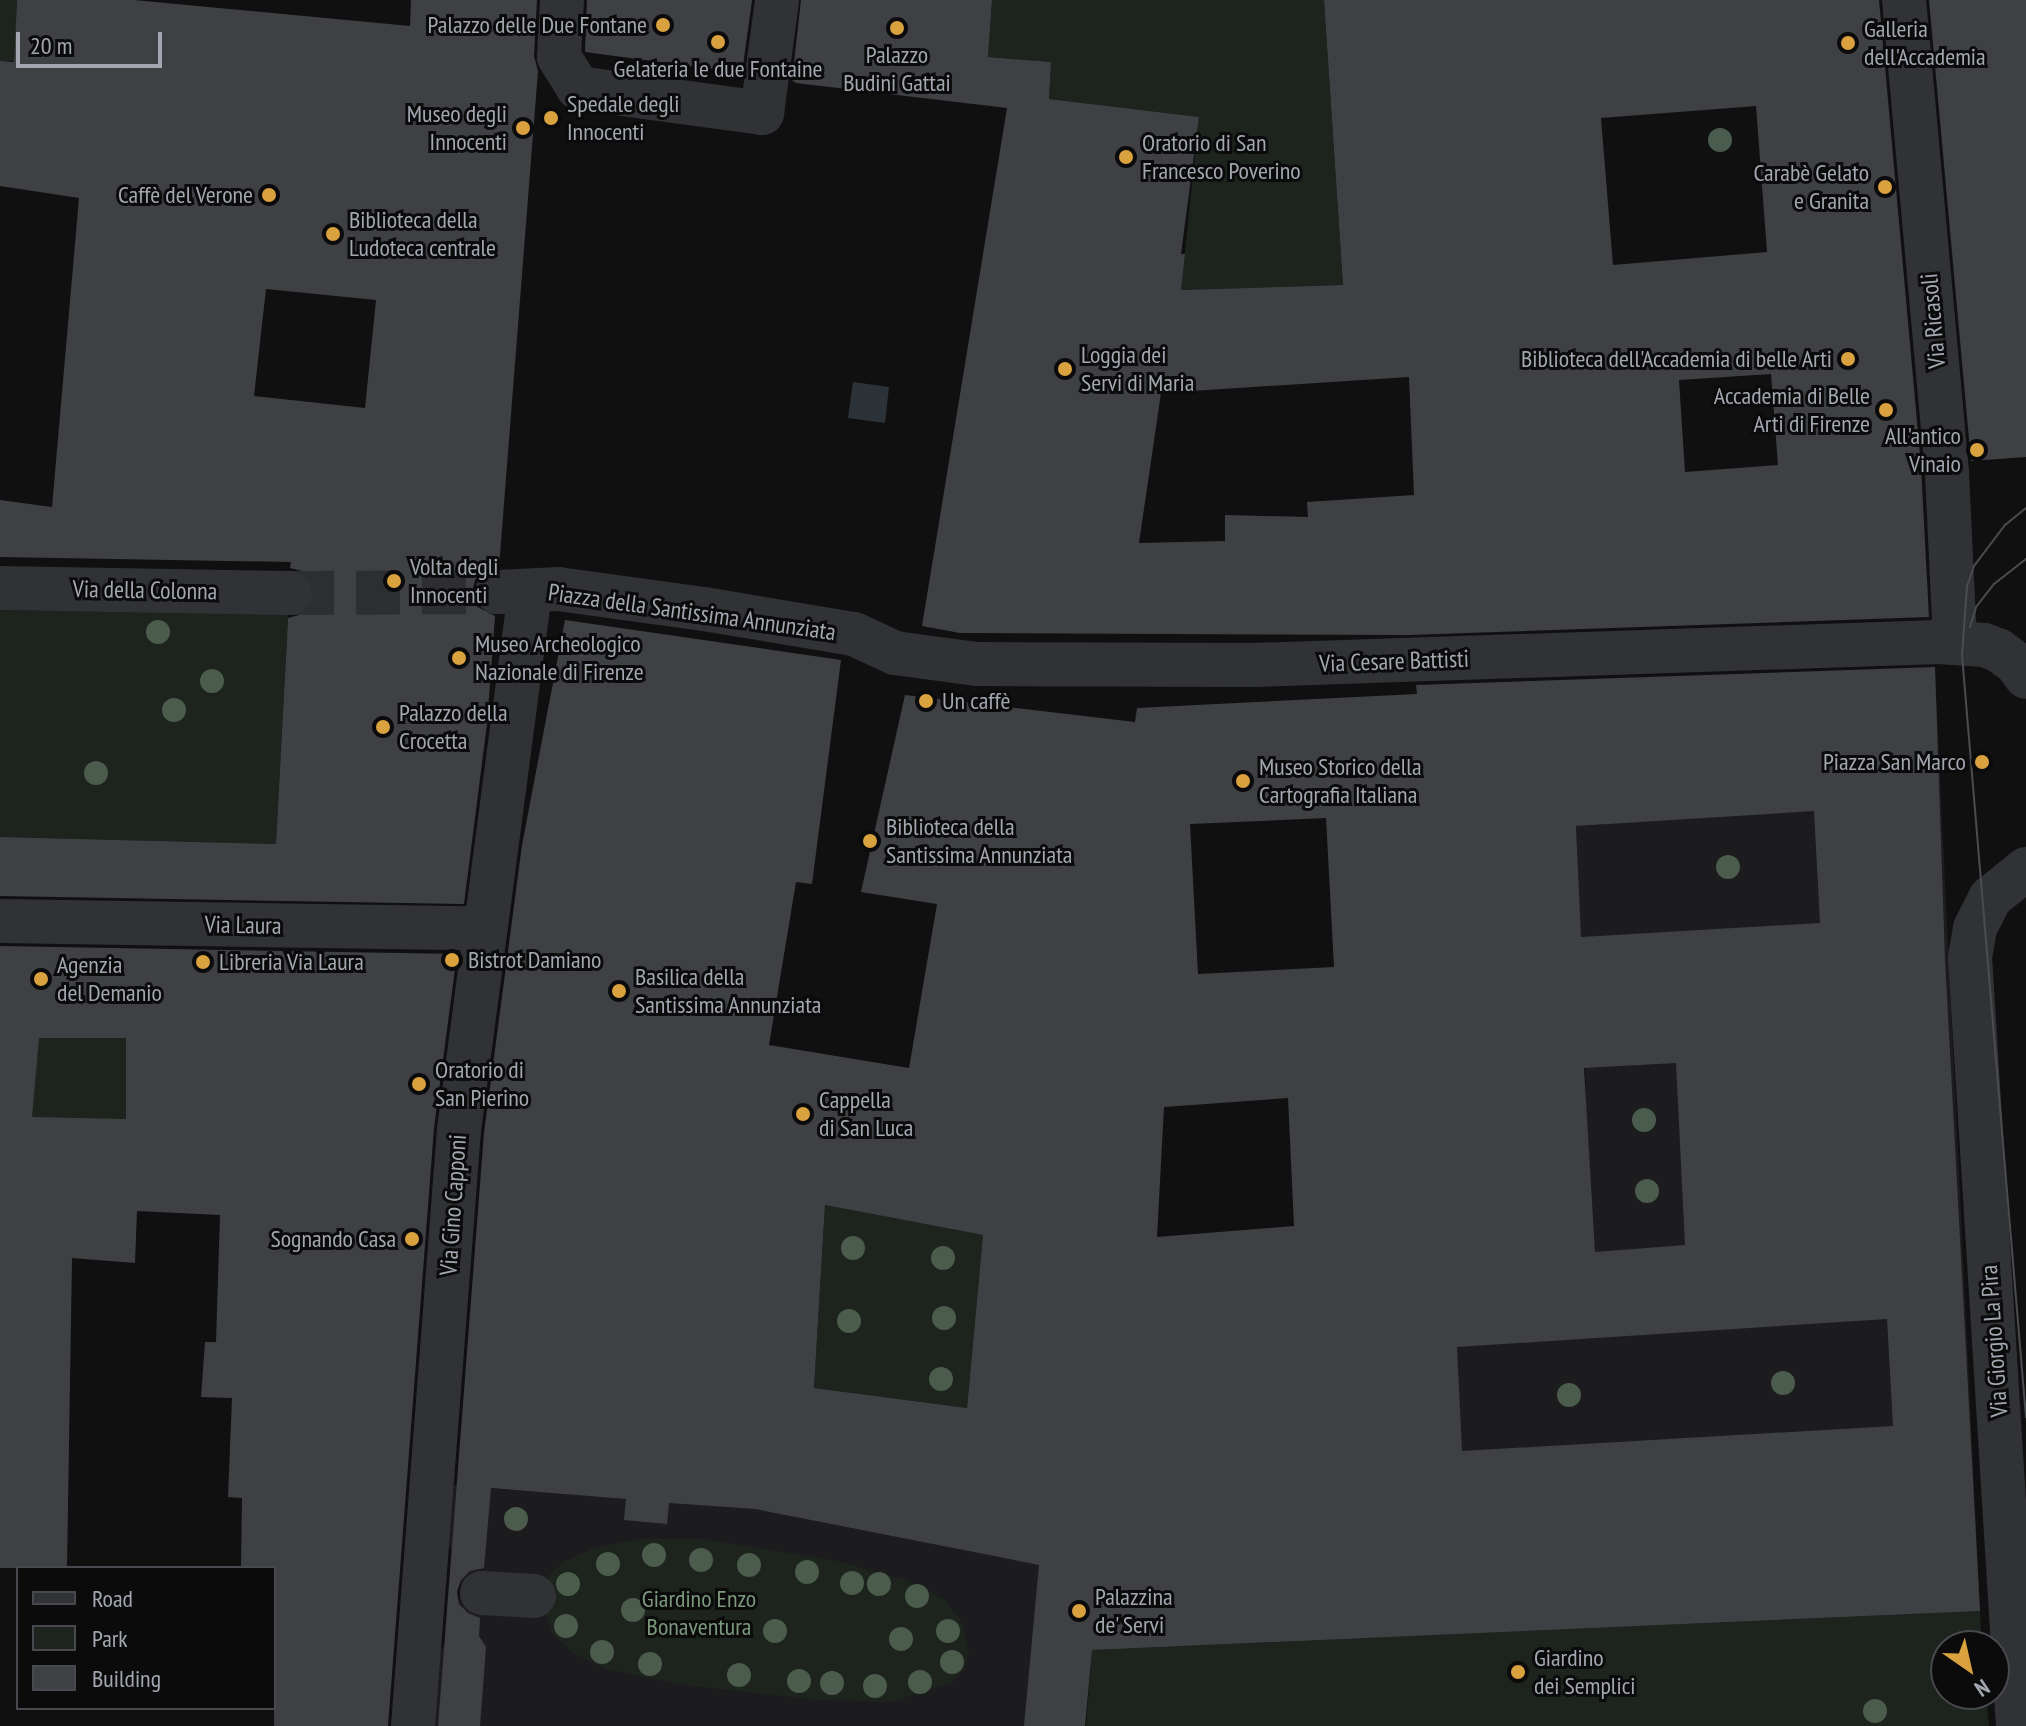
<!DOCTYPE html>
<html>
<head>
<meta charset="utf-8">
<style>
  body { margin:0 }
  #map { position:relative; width:2026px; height:1726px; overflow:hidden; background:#101011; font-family:"PT Sans Narrow",sans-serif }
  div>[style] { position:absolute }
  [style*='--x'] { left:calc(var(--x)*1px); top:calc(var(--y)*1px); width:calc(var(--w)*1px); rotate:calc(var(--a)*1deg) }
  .built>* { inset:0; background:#1c1c1e }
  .green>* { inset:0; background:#1d231d }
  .water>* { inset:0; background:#2b3238 }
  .building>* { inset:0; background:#3f4044 }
  .minor-tunnel>* { height:44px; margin-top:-22px; transform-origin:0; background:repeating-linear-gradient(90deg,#2d2e31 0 44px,transparent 0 66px) }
  .minor>* { height:44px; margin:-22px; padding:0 22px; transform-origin:22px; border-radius:22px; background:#313235 }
  .tram>* { height:2px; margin:-1px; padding:0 1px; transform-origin:1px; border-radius:1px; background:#4a4c50 }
  .trees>* { width:24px; height:24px; margin:-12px; border-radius:50%; background:#4b5b4c }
  .dots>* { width:22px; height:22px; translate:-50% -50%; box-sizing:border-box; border:4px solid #0b0b0c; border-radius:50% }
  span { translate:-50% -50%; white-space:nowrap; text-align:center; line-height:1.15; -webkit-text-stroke:6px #0b0b0c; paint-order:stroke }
  .poi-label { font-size:24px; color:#a3a7b0 }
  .right { translate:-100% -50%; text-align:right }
  .left { translate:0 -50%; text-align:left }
  .street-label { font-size:24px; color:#a3a7b0 }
  .park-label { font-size:24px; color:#7c997d }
  .legend { position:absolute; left:16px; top:1566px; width:260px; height:144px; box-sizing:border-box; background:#0b0b0c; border:2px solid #48494e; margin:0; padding:10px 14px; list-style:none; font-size:24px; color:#a3a7b0 }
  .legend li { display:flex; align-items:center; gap:16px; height:40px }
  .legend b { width:40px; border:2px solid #48494e }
  .north { position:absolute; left:1930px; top:1630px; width:80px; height:80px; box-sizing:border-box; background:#0b0b0c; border:2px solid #48494e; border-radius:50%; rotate:146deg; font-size:22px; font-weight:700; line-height:32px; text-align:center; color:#a3a7b0 }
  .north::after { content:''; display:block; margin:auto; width:28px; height:36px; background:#daa13f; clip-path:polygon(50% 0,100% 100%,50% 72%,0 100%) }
  .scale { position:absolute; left:16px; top:32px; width:146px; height:36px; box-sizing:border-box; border:4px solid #a3a7b0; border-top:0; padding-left:10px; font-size:24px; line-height:28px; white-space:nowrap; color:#a3a7b0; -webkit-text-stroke:6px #0b0b0c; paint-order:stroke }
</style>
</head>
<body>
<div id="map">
  <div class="built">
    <i style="clip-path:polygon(1935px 671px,1980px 1611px,1092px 1650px,1085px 1726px,430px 1726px,434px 1657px,457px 1631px,462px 1568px,445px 1538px,451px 1485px,755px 1509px,1039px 1565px,1586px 1096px,1576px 826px,1601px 825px)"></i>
  </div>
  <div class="green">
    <i style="clip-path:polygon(0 0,17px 0,14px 61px,0 61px)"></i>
    <i style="clip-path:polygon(992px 0,1324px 0,1343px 285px,1181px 290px,1199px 117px,1049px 99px,1051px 62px,988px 57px)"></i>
    <i style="clip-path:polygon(0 610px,288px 614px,276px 844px,0 837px)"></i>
    <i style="clip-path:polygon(39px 1038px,126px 1038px,126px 1119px,72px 1239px,14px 1064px)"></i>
    <i style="clip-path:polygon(825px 1205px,983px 1235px,967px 1408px,814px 1388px)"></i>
    <i style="clip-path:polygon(639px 1539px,702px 1539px,834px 1560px,906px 1580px,945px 1600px,961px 1620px,969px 1650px,964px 1669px,952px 1682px,892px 1702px,816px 1700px,684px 1685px,606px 1669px,573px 1653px,552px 1633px,544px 1611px,544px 1590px,550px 1574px,565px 1561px,594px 1548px)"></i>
    <i style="clip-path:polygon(1980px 1611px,1982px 1646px,1946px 1646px,1946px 1694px,1986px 1694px,1989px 1726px,1086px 1726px,1092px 1650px)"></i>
  </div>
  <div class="water">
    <i style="clip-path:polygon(853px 382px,889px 387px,885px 423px,848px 418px)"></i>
  </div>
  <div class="building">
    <i style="clip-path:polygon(evenodd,17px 0,134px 0,410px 26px,411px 0,537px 0,534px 56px,538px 71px,499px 567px,483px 572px,475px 580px,472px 592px,476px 606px,495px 616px,487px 724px,464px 904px,0 896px,0 837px,276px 844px,288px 618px,303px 614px,312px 605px,315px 594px,311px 580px,302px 571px,290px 568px,291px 562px,0 557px,0 500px,52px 507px,79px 198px,0 186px,0 61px,14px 62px,17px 0,266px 289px,376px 300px,365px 408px,254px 396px,266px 289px)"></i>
    <i style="clip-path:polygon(587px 0,752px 0,742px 73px,585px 52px)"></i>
    <i style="clip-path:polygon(evenodd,801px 0,992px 0,988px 57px,1051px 62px,1049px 99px,1199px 117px,1181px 254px,1185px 254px,1181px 290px,1343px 285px,1324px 0,1879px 0,1921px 466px,1929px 617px,1409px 635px,960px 633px,922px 626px,1007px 108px,796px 83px,792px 80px,801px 0,1756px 106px,1767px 252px,1613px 265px,1601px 118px,1756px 106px,801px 0,1771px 374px,1778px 465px,1685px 472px,1679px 380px,1771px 374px,801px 0,1409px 377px,1414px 495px,1307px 502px,1308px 517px,1225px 515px,1225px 541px,1139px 543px,1161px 393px,1409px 377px)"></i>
    <i style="clip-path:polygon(1929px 0,2026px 0,2026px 457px,1971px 461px)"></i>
    <i style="clip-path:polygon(evenodd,565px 620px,841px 660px,812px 884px,796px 882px,769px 1045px,909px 1068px,937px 904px,861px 892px,905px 695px,1135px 722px,1137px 708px,1417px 694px,1416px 685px,1935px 667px,1945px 959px,1980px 1611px,1092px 1650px,1085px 1726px,1024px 1726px,1039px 1565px,755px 1509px,669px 1503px,667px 1524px,624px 1520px,626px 1499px,491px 1488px,484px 1568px,470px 1571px,461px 1580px,457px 1592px,459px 1604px,468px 1613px,480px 1618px,479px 1636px,486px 1647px,480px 1726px,438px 1726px,484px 1133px,522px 845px,565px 620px,1814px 811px,1820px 923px,1581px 937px,1576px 826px,1814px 811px,565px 620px,1326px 818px,1334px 967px,1198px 974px,1190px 824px,1326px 818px,565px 620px,1676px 1063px,1685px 1245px,1595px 1252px,1584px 1068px,1676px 1063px,565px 620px,1288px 1098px,1294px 1226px,1157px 1237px,1164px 1107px,1288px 1098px,565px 620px,825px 1205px,983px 1235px,967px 1408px,814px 1388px,825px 1205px,565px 620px,1887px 1319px,1893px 1426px,1462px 1451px,1457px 1347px,1887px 1319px)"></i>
    <i style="clip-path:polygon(evenodd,0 946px,457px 954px,434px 1128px,388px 1726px,274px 1726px,274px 1568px,241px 1568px,242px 1498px,228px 1497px,232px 1398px,201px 1397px,205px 1342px,216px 1342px,220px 1215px,137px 1211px,135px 1263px,72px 1258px,67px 1568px,0 1568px,0 946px,39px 1038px,126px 1038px,126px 1119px,32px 1117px,39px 1038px)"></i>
  </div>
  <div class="minor-tunnel">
    <i style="--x:290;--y:593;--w:207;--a:-0.3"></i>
  </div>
  <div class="minor">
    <i style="--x:562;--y:0;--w:57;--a:93"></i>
    <i style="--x:559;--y:57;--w:36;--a:58"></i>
    <i style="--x:578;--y:88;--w:186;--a:7.7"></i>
    <i style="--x:762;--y:113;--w:114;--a:-82.4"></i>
    <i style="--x:1904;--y:0;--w:475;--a:84.8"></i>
    <i style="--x:1947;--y:473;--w:170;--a:87.3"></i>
    <i style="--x:0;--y:588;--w:290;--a:1"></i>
    <i style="--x:497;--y:592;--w:61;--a:-2.8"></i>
    <i style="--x:558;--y:589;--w:147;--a:7.8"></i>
    <i style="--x:704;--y:609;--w:152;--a:9.5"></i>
    <i style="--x:854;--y:634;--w:45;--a:24.9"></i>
    <i style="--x:895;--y:653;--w:82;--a:7.7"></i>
    <i style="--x:976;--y:664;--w:277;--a:0.2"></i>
    <i style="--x:1253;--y:665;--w:686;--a:-1.92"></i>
    <i style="--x:1939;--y:642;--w:45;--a:3.8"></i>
    <i style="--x:1984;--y:645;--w:15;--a:20"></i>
    <i style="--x:1998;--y:650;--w:22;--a:36"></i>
    <i style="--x:2016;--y:663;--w:17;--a:54"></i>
    <i style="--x:0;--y:921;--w:485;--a:0.9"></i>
    <i style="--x:482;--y:1593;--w:52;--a:3.3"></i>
    <i style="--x:413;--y:1726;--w:598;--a:-85.59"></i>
    <i style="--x:459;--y:1130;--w:543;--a:-82.48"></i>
    <i style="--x:2018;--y:1726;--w:770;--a:-93.57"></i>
    <i style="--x:1970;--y:957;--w:29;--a:-80"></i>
    <i style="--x:1975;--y:928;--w:34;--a:-63"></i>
    <i style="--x:1990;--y:898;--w:46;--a:-38.9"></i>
  </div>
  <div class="tram">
    <i style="--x:2026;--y:508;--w:27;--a:141"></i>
    <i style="--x:2005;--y:525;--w:51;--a:127.1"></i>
    <i style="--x:1974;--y:566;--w:21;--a:109"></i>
    <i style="--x:1967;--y:586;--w:69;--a:94.1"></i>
    <i style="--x:1962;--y:655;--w:765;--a:85.2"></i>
    <i style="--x:1970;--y:627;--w:21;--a:-73"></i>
    <i style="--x:1976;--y:607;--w:29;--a:-52"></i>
    <i style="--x:1994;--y:584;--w:41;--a:-38"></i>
  </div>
  <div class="trees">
    <i style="left:1720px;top:140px"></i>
    <i style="left:158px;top:632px"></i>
    <i style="left:212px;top:681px"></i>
    <i style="left:174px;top:710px"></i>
    <i style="left:96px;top:773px"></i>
    <i style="left:1728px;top:867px"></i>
    <i style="left:1644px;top:1120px"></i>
    <i style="left:1647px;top:1191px"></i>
    <i style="left:853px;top:1248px"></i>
    <i style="left:943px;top:1258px"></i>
    <i style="left:944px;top:1318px"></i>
    <i style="left:849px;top:1321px"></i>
    <i style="left:941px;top:1379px"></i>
    <i style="left:1783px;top:1383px"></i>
    <i style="left:1569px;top:1395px"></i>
    <i style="left:516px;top:1519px"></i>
    <i style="left:654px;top:1555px"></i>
    <i style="left:701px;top:1560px"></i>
    <i style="left:608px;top:1564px"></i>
    <i style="left:749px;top:1565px"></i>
    <i style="left:807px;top:1572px"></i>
    <i style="left:852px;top:1583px"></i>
    <i style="left:568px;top:1584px"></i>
    <i style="left:879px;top:1584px"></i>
    <i style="left:917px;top:1596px"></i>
    <i style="left:633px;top:1610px"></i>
    <i style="left:566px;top:1626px"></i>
    <i style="left:775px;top:1631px"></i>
    <i style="left:948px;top:1631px"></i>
    <i style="left:901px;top:1639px"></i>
    <i style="left:602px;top:1652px"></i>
    <i style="left:952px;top:1662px"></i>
    <i style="left:650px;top:1664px"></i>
    <i style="left:739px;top:1675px"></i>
    <i style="left:799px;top:1681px"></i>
    <i style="left:920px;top:1682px"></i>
    <i style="left:832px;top:1683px"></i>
    <i style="left:875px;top:1686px"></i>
    <i style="left:1875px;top:1711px"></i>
  </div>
  <div class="dots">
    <i style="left:663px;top:25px;background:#daa13f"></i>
    <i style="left:897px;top:28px;background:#daa13f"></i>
    <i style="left:718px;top:42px;background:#daa13f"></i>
    <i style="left:1848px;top:43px;background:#daa13f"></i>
    <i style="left:551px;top:118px;background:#daa13f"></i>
    <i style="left:523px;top:128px;background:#daa13f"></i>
    <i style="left:1126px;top:157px;background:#daa13f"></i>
    <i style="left:1885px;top:187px;background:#daa13f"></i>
    <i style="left:269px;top:195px;background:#daa13f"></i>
    <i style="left:333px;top:234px;background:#daa13f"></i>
    <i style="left:1848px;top:359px;background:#daa13f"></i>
    <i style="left:1065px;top:369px;background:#daa13f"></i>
    <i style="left:1886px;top:410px;background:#daa13f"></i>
    <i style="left:1977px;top:450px;background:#daa13f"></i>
    <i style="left:394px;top:581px;background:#daa13f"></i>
    <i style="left:459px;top:658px;background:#daa13f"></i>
    <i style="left:926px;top:701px;background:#daa13f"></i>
    <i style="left:383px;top:727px;background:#daa13f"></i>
    <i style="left:1982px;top:762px;background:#daa13f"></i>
    <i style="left:1243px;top:781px;background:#daa13f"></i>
    <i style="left:870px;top:841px;background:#daa13f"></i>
    <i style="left:452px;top:960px;background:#daa13f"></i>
    <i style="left:203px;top:962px;background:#daa13f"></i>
    <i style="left:41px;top:979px;background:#daa13f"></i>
    <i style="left:619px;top:991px;background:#daa13f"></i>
    <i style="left:419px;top:1084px;background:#daa13f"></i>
    <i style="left:803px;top:1114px;background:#daa13f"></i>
    <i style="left:412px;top:1239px;background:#daa13f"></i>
    <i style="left:1079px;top:1611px;background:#daa13f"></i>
    <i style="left:1518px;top:1672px;background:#daa13f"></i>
  </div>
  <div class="poi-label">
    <span class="right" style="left:647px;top:25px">Palazzo delle Due Fontane</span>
    <span class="left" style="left:1864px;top:43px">Galleria<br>dell'Accademia</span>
    <span style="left:897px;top:69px">Palazzo<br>Budini Gattai</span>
    <span style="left:718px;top:69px">Gelateria le due Fontaine</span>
    <span class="left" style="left:567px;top:118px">Spedale degli<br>Innocenti</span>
    <span class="right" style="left:507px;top:128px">Museo degli<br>Innocenti</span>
    <span class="left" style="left:1142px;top:157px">Oratorio di San<br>Francesco Poverino</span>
    <span class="right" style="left:1869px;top:187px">Carabè Gelato<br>e Granita</span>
    <span class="right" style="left:253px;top:195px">Caffè del Verone</span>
    <span class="left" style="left:349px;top:234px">Biblioteca della<br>Ludoteca centrale</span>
    <span class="left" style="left:1081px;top:369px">Loggia dei<br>Servi di Maria</span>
    <span class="right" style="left:1832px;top:359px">Biblioteca dell'Accademia di belle Arti</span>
    <span class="right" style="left:1870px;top:410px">Accademia di Belle<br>Arti di Firenze</span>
    <span class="right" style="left:1961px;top:450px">All'antico<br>Vinaio</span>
    <span class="left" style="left:410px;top:581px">Volta degli<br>Innocenti</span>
    <span class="left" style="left:475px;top:658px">Museo Archeologico<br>Nazionale di Firenze</span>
    <span class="left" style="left:942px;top:701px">Un caffè</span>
    <span class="left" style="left:399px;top:727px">Palazzo della<br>Crocetta</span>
    <span class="right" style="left:1966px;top:762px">Piazza San Marco</span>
    <span class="left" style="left:1259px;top:781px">Museo Storico della<br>Cartografia Italiana</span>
    <span class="left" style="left:886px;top:841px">Biblioteca della<br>Santissima Annunziata</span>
    <span class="left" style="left:468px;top:960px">Bistrot Damiano</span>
    <span class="left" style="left:219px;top:962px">Libreria Via Laura</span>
    <span class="left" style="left:57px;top:979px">Agenzia<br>del Demanio</span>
    <span class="left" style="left:635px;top:991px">Basilica della<br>Santissima Annunziata</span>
    <span class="left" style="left:435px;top:1084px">Oratorio di<br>San Pierino</span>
    <span class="left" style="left:819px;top:1114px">Cappella<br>di San Luca</span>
    <span class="right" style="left:396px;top:1239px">Sognando Casa</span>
    <span class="left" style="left:1095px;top:1611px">Palazzina<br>de' Servi</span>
    <span class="left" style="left:1534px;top:1672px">Giardino<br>dei Semplici</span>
  </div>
  <div class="street-label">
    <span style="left:1933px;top:321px;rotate:-95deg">Via Ricasoli</span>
    <span style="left:145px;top:590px;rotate:1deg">Via della Colonna</span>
    <span style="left:692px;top:612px;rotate:8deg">Piazza della Santissima Annunziata</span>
    <span style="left:1394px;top:661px;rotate:-2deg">Via Cesare Battisti</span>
    <span style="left:243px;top:925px;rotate:1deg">Via Laura</span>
    <span style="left:453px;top:1205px;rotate:-86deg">Via Gino Capponi</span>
    <span style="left:1994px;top:1341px;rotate:-94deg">Via Giorgio La Pira</span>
  </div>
  <div class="park-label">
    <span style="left:699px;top:1613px">Giardino Enzo<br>Bonaventura</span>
  </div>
  <ul class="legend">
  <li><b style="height:10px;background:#313235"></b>Road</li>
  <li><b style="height:22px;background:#1d231d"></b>Park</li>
  <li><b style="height:22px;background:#3f4044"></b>Building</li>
  </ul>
  <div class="north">N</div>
  <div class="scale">20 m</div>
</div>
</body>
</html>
